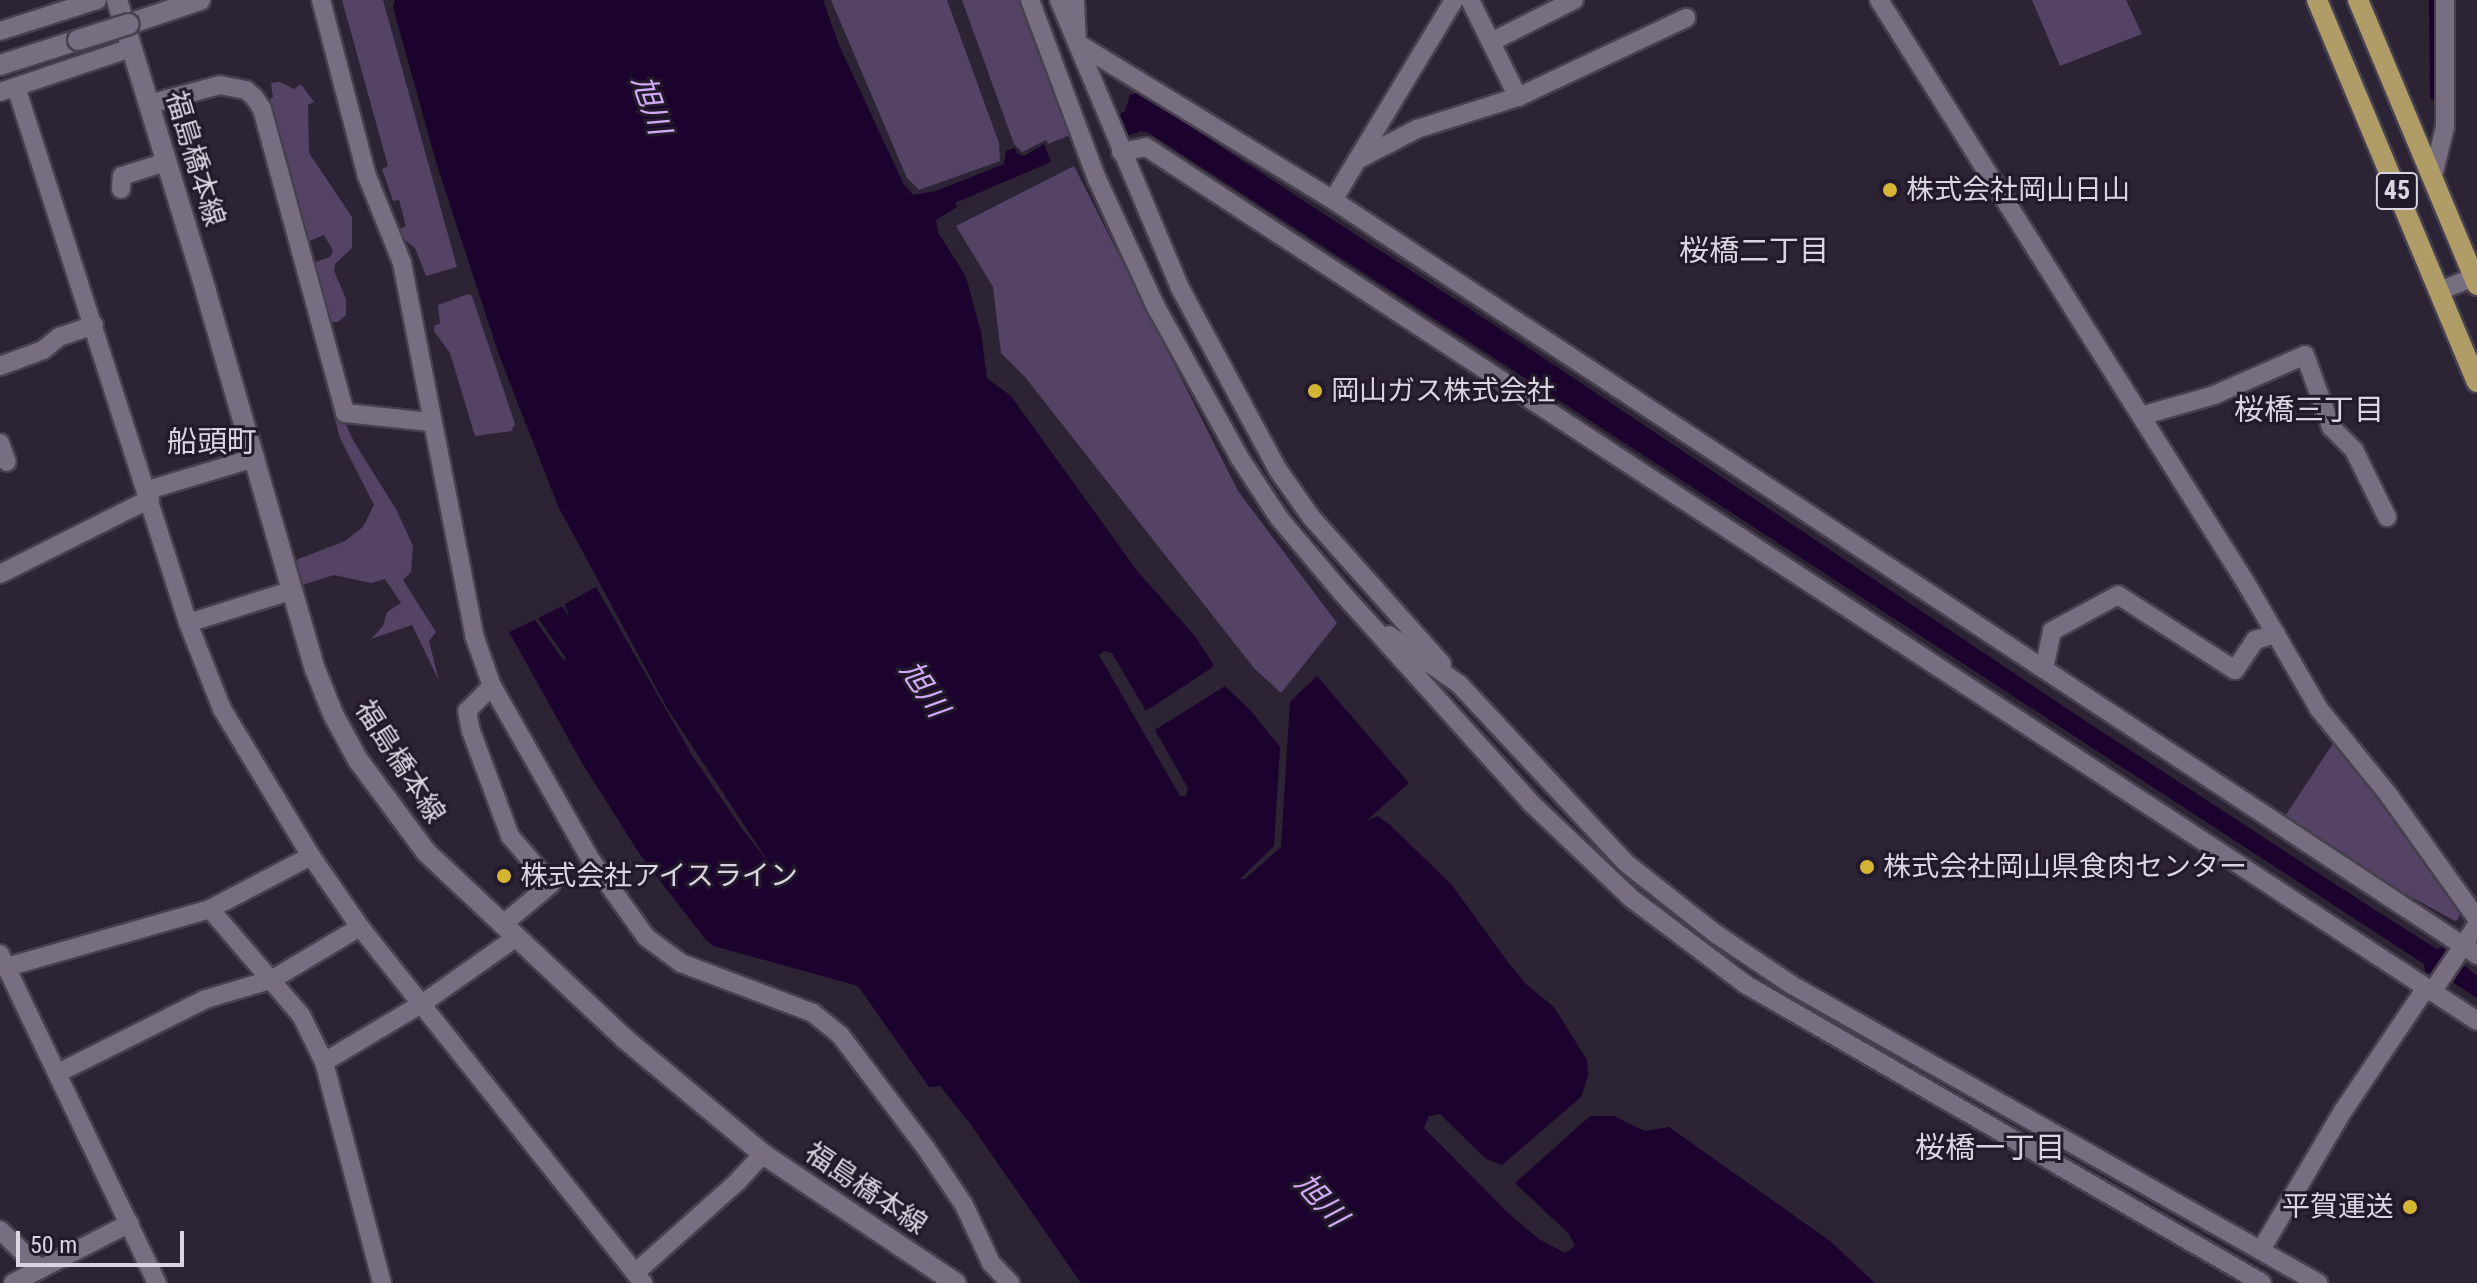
<!DOCTYPE html>
<html>
<head>
<meta charset="utf-8">
<style>
  body { margin:0 }
  #map { position:relative; width:2477px; height:1283px; overflow:hidden; background:#2c2334; font-family:"Roboto Condensed","Noto Sans JP",sans-serif }
  div>[style] { position:absolute }
  [style*='--x'] { left:calc(var(--x)*1px); top:calc(var(--y)*1px); width:calc(var(--w)*1px); rotate:calc(var(--a)*1deg) }
  .green>* { inset:0; background:#554366 }
  .water>* { inset:0; background:#1c032d }
  .stream>* { height:7px; margin:-3.5px; padding:0 3.5px; transform-origin:3.5px; border-radius:3.5px; background:#1c032d }
  .roads { filter:drop-shadow(2px 0 #47404e) drop-shadow(-2px 0 #47404e) drop-shadow(0 2px #47404e) drop-shadow(0 -2px #47404e) }
  .street>* { height:18px; margin:-9px; padding:0 9px; transform-origin:9px; border-radius:9px; background:#786e82 }
  .secondary>* { height:20px; margin:-10px; padding:0 10px; transform-origin:10px; border-radius:10px; background:#786e82 }
  .primary>* { height:20px; margin:-10px; padding:0 10px; transform-origin:10px; border-radius:10px; background:#b09c66 }
  .bridges { filter:drop-shadow(2px 0 #47404e) drop-shadow(-2px 0 #47404e) drop-shadow(0 2px #47404e) drop-shadow(0 -2px #47404e) }
  .secondary-bridge>* { height:20px; margin:-10px; padding:0 10px; transform-origin:10px; border-radius:10px; background:#786e82 }
  .dots>* { width:22px; height:22px; translate:-50% -50%; box-sizing:border-box; border:4px solid #22192a; border-radius:50% }
  span { translate:-50% -50%; white-space:nowrap; text-align:center; line-height:1.15; -webkit-text-stroke:6px #22192a; paint-order:stroke }
  .shield-label span { padding:2px 6px; background:#22192a; border:2px solid; border-radius:6px; -webkit-text-stroke-width:0 }
  .shield-label { font-size:26px; color:#dad5e0; font-weight:700 }
  .street-label { font-size:28px; color:#dad5e0 }
  .poi-label { font-size:28px; color:#dad5e0 }
  .left { translate:0 -50%; text-align:left }
  .right { translate:-100% -50%; text-align:right }
  .water-label { font-size:30px; color:#d1aaf5; font-style:italic }
  .neighbourhood-label { font-size:30px; color:#dad5e0 }
  .scale { position:absolute; left:16px; top:1231px; width:168px; height:36px; box-sizing:border-box; border:4px solid #dad5e0; border-top:0; padding-left:10px; font-size:24px; line-height:28px; white-space:nowrap; color:#dad5e0; -webkit-text-stroke:6px #22192a; paint-order:stroke }
</style>
</head>
<body>
<div id="map">
  <div class="green">
    <i style="clip-path:polygon(342px 0,383px 0,457px 267px,426px 276px,415px 248px,404px 239px,400px 229px,406px 226px,399px 200px,393px 201px,382px 169px,388px 166px)"></i>
    <i style="clip-path:polygon(831px 0,947px 0,999px 143px,1000px 161px,919px 190px,907px 178px)"></i>
    <i style="clip-path:polygon(962px 0,1020px 0,1070px 135px,1048px 144px,1046px 140px,1022px 152px,1014px 144px)"></i>
    <i style="clip-path:polygon(2032px 0,2126px 0,2142px 34px,2060px 66px)"></i>
    <i style="clip-path:polygon(280px 82px,294px 89px,301px 84px,314px 102px,308px 105px,309px 153px,352px 217px,352px 248px,335px 264px,334px 271px,346px 299px,346px 315px,338px 322px,331px 322px,313px 263px,330px 257px,333px 251px,324px 235px,307px 242px,270px 99px,273px 97px,271px 83px)"></i>
    <i style="clip-path:polygon(1074px 166px,1238px 491px,1337px 623px,1281px 693px,1254px 668px,1025px 377px,1001px 353px,993px 287px,956px 226px)"></i>
    <i style="clip-path:polygon(468px 294px,472px 296px,515px 424px,511px 431px,475px 436px,450px 353px,434px 331px,435px 325px,440px 324px,438px 305px)"></i>
    <i style="clip-path:polygon(322px 372px,354px 442px,396px 509px,413px 546px,411px 572px,403px 580px,436px 632px,429px 641px,439px 681px,412px 625px,371px 639px,383px 626px,387px 612px,401px 603px,385px 579px,371px 583px,334px 575px,302px 585px,296px 560px,345px 541px,363px 527px,374px 505px,340px 438px)"></i>
    <i style="clip-path:polygon(2336px 739px,2437px 873px,2460px 912px,2458px 919px,2455px 921px,2391px 886px,2285px 816px)"></i>
  </div>
  <div class="water">
    <i style="clip-path:polygon(395px 0,823px 0,839px 45px,903px 183px,913px 195px,936px 191px,1004px 164px,1006px 151px,1015px 148px,1017px 153px,1024px 156px,1044px 144px,1051px 162px,955px 203px,957px 207px,936px 220px,938px 232px,966px 277px,981px 332px,987px 378px,1011px 396px,1138px 572px,1195px 636px,1213px 664px,1213px 667px,1146px 711px,1112px 653px,1104px 651px,1099px 655px,1180px 796px,1186px 796px,1188px 788px,1155px 730px,1225px 686px,1251px 711px,1280px 747px,1274px 846px,1240px 879px,1245px 879px,1281px 847px,1290px 702px,1317px 676px,1409px 783px,1366px 821px,1378px 816px,1389px 824px,1451px 884px,1508px 962px,1526px 984px,1554px 1007px,1587px 1060px,1588px 1076px,1581px 1097px,1502px 1165px,1486px 1159px,1440px 1114px,1429px 1116px,1424px 1128px,1508px 1213px,1539px 1239px,1565px 1253px,1575px 1246px,1569px 1234px,1515px 1183px,1590px 1116px,1614px 1116px,1645px 1131px,1669px 1127px,1830px 1241px,1875px 1283px,1081px 1283px,969px 1122px,940px 1086px,929px 1087px,858px 986px,714px 946px,706px 940px,641px 856px,582px 763px,509px 632px,535px 620px,564px 661px,566px 658px,538px 618px,562px 606px,569px 617px,565px 604px,596px 587px,693px 757px,743px 830px,772px 867px,667px 708px,558px 506px,499px 355px,436px 162px,393px 7px)"></i>
    <i style="clip-path:polygon(1146px 90px,1147px 97px,1220px 146px,1514px 338px,2090px 724px,2372px 908px,2437px 949px,2442px 947px,2477px 976px,2477px 998px,2451px 981px,2425px 972px,2424px 964px,1149px 133px,1141px 131px,1122px 138px,1114px 117px,1125px 111px,1130px 95px)"></i>
  </div>
  <div class="stream">
    <i style="--x:2432;--y:0;--w:96;--a:89.4"></i>
  </div>
  <div class="roads">
    <div class="street">
      <i style="--x:321;--y:0;--w:182;--a:75.4"></i>
      <i style="--x:367;--y:176;--w:94;--a:68.1"></i>
      <i style="--x:402;--y:263;--w:379;--a:79"></i>
      <i style="--x:474;--y:635;--w:54;--a:70.6"></i>
      <i style="--x:492;--y:686;--w:200;--a:60.4"></i>
      <i style="--x:591;--y:860;--w:95;--a:54.5"></i>
      <i style="--x:646;--y:937;--w:44;--a:36.6"></i>
      <i style="--x:681;--y:963;--w:141;--a:20.7"></i>
      <i style="--x:813;--y:1013;--w:36;--a:39"></i>
      <i style="--x:841;--y:1036;--w:139;--a:52.9"></i>
      <i style="--x:925;--y:1147;--w:70;--a:56.1"></i>
      <i style="--x:964;--y:1205;--w:64;--a:65"></i>
      <i style="--x:991;--y:1263;--w:28;--a:46"></i>
      <i style="--x:1030;--y:0;--w:191;--a:69.5"></i>
      <i style="--x:1097;--y:179;--w:141;--a:65.3"></i>
      <i style="--x:1156;--y:307;--w:171;--a:61"></i>
      <i style="--x:1239;--y:457;--w:73;--a:56.7"></i>
      <i style="--x:1279;--y:518;--w:99;--a:49.9"></i>
      <i style="--x:1343;--y:594;--w:281;--a:48"></i>
      <i style="--x:1531;--y:803;--w:138;--a:43.5"></i>
      <i style="--x:1631;--y:898;--w:143;--a:37"></i>
      <i style="--x:1745;--y:984;--w:597;--a:30.04"></i>
      <i style="--x:1059;--y:0;--w:312;--a:67.2"></i>
      <i style="--x:1180;--y:288;--w:207;--a:61.7"></i>
      <i style="--x:1278;--y:470;--w:57;--a:54.9"></i>
      <i style="--x:1311;--y:517;--w:197;--a:48.3"></i>
      <i style="--x:1075;--y:0;--w:43;--a:87.3"></i>
      <i style="--x:1077;--y:43;--w:300;--a:31.5"></i>
      <i style="--x:1333;--y:200;--w:1371;--a:33.42"></i>
      <i style="--x:1470;--y:0;--w:108;--a:63.7"></i>
      <i style="--x:1879;--y:0;--w:689;--a:57.81"></i>
      <i style="--x:2246;--y:583;--w:146;--a:59.9"></i>
      <i style="--x:2319;--y:709;--w:109;--a:50.9"></i>
      <i style="--x:2388;--y:794;--w:153;--a:54.5"></i>
      <i style="--x:0;--y:31;--w:102;--a:-17.7"></i>
      <i style="--x:1491;--y:42;--w:93;--a:-26.8"></i>
      <i style="--x:16;--y:87;--w:563;--a:72.21"></i>
      <i style="--x:188;--y:623;--w:92;--a:68.4"></i>
      <i style="--x:222;--y:709;--w:172;--a:58.8"></i>
      <i style="--x:311;--y:856;--w:86;--a:55.4"></i>
      <i style="--x:360;--y:927;--w:455;--a:51.5"></i>
      <i style="--x:0;--y:92;--w:138;--a:-18.6"></i>
      <i style="--x:149;--y:104;--w:73;--a:-15"></i>
      <i style="--x:220;--y:85;--w:26;--a:11"></i>
      <i style="--x:246;--y:90;--w:11;--a:41"></i>
      <i style="--x:254;--y:97;--w:14;--a:56"></i>
      <i style="--x:262;--y:109;--w:315;--a:74.7"></i>
      <i style="--x:345;--y:413;--w:86;--a:6"></i>
      <i style="--x:1121;--y:152;--w:25;--a:-11"></i>
      <i style="--x:1146;--y:147;--w:1592;--a:33.29"></i>
      <i style="--x:1357;--y:160;--w:68;--a:-27.3"></i>
      <i style="--x:1417;--y:129;--w:106;--a:-17.6"></i>
      <i style="--x:1518;--y:97;--w:186;--a:-25.2"></i>
      <i style="--x:2433;--y:176;--w:50;--a:-76.2"></i>
      <i style="--x:2445;--y:127;--w:127;--a:-90"></i>
      <i style="--x:121;--y:189;--w:13;--a:-86"></i>
      <i style="--x:122;--y:176;--w:46;--a:-17.7"></i>
      <i style="--x:1333;--y:200;--w:234;--a:-58.8"></i>
      <i style="--x:2439;--y:291;--w:41;--a:-21.5"></i>
      <i style="--x:0;--y:366;--w:46;--a:-20.4"></i>
      <i style="--x:43;--y:350;--w:21;--a:-39"></i>
      <i style="--x:59;--y:337;--w:37;--a:-19"></i>
      <i style="--x:2141;--y:416;--w:76;--a:-16"></i>
      <i style="--x:2214;--y:395;--w:99;--a:-23.7"></i>
      <i style="--x:2305;--y:355;--w:77;--a:70.1"></i>
      <i style="--x:2331;--y:427;--w:33;--a:45"></i>
      <i style="--x:2354;--y:450;--w:75;--a:63.8"></i>
      <i style="--x:0;--y:443;--w:20;--a:70"></i>
      <i style="--x:148;--y:490;--w:112;--a:-16.7"></i>
      <i style="--x:0;--y:574;--w:168;--a:-26.6"></i>
      <i style="--x:188;--y:623;--w:110;--a:-17.4"></i>
      <i style="--x:1389;--y:635;--w:85;--a:35"></i>
      <i style="--x:1459;--y:684;--w:245;--a:47"></i>
      <i style="--x:1626;--y:863;--w:115;--a:38.3"></i>
      <i style="--x:1716;--y:934;--w:92;--a:33.9"></i>
      <i style="--x:1792;--y:985;--w:605;--a:29.53"></i>
      <i style="--x:2044;--y:669;--w:39;--a:-78"></i>
      <i style="--x:2052;--y:631;--w:75;--a:-28.6"></i>
      <i style="--x:2118;--y:595;--w:139;--a:32.7"></i>
      <i style="--x:2235;--y:670;--w:36;--a:-56"></i>
      <i style="--x:2255;--y:640;--w:22;--a:-16"></i>
      <i style="--x:492;--y:686;--w:35;--a:135"></i>
      <i style="--x:467;--y:711;--w:20;--a:79"></i>
      <i style="--x:471;--y:731;--w:112;--a:69.6"></i>
      <i style="--x:510;--y:836;--w:63;--a:49.5"></i>
      <i style="--x:551;--y:884;--w:64;--a:140.1"></i>
      <i style="--x:210;--y:909;--w:140;--a:49.4"></i>
      <i style="--x:301;--y:1015;--w:52;--a:63.9"></i>
      <i style="--x:324;--y:1062;--w:228;--a:75.3"></i>
      <i style="--x:0;--y:954;--w:365;--a:64.5"></i>
      <i style="--x:7;--y:967;--w:211;--a:-15.9"></i>
      <i style="--x:210;--y:909;--w:114;--a:-27.7"></i>
      <i style="--x:2432;--y:992;--w:81;--a:-56.1"></i>
      <i style="--x:324;--y:1062;--w:115;--a:-30.8"></i>
      <i style="--x:423;--y:1003;--w:113;--a:-35.2"></i>
      <i style="--x:58;--y:1073;--w:165;--a:-26.6"></i>
      <i style="--x:206;--y:999;--w:70;--a:-16.6"></i>
      <i style="--x:273;--y:979;--w:101;--a:-30.9"></i>
      <i style="--x:0;--y:1230;--w:56;--a:44.3"></i>
      <i style="--x:2261;--y:1250;--w:161;--a:-59.5"></i>
      <i style="--x:2343;--y:1111;--w:148;--a:-56"></i>
      <i style="--x:635;--y:1273;--w:137;--a:-41.7"></i>
      <i style="--x:737;--y:1182;--w:38;--a:-47"></i>
      <i style="--x:13;--y:1283;--w:131;--a:-27.1"></i>
    </div>
    <div class="secondary">
      <i style="--x:117;--y:0;--w:305;--a:73"></i>
      <i style="--x:206;--y:292;--w:392;--a:73.9"></i>
      <i style="--x:315;--y:669;--w:48;--a:68.2"></i>
      <i style="--x:333;--y:714;--w:52;--a:61.5"></i>
      <i style="--x:358;--y:760;--w:114;--a:53.5"></i>
      <i style="--x:426;--y:852;--w:273;--a:43.2"></i>
      <i style="--x:625;--y:1039;--w:180;--a:39.8"></i>
      <i style="--x:763;--y:1154;--w:232;--a:33.8"></i>
      <i style="--x:129;--y:24;--w:75;--a:-18.7"></i>
      <i style="--x:0;--y:65;--w:82;--a:-17.8"></i>
    </div>
    <div class="primary">
      <i style="--x:2317;--y:0;--w:414;--a:67.3"></i>
      <i style="--x:2358;--y:0;--w:309;--a:67.3"></i>
    </div>
  </div>
  <div class="bridges">
    <div class="secondary-bridge">
      <i style="--x:78;--y:40;--w:53;--a:-17.4"></i>
    </div>
  </div>
  <div class="dots">
    <i style="left:1890px;top:190px;background:#d5b535"></i>
    <i style="left:1315px;top:391px;background:#d5b535"></i>
    <i style="left:1867px;top:867px;background:#d5b535"></i>
    <i style="left:504px;top:876px;background:#d5b535"></i>
    <i style="left:2410px;top:1207px;background:#d5b535"></i>
  </div>
  <div class="shield-label">
    <span style="left:2397px;top:191px">45</span>
  </div>
  <div class="street-label">
    <span style="left:195px;top:159px;rotate:73deg">福島橋本線</span>
    <span style="left:400px;top:762px;rotate:57deg">福島橋本線</span>
    <span style="left:866px;top:1189px;rotate:34deg">福島橋本線</span>
  </div>
  <div class="poi-label">
    <span class="left" style="left:1906px;top:190px">株式会社岡山日山</span>
    <span class="left" style="left:1331px;top:391px">岡山ガス株式会社</span>
    <span class="left" style="left:1883px;top:867px">株式会社岡山県食肉センター</span>
    <span class="left" style="left:520px;top:876px">株式会社アイスライン</span>
    <span class="right" style="left:2394px;top:1207px">平賀運送</span>
  </div>
  <div class="water-label">
    <span style="left:651px;top:105px;rotate:71deg">旭川</span>
    <span style="left:924px;top:689px;rotate:56deg">旭川</span>
    <span style="left:1321px;top:1200px;rotate:48deg">旭川</span>
  </div>
  <div class="neighbourhood-label">
    <span style="left:1754px;top:251px">桜橋二丁目</span>
    <span style="left:2309px;top:410px">桜橋三丁目</span>
    <span style="left:212px;top:442px">船頭町</span>
    <span style="left:1990px;top:1148px">桜橋一丁目</span>
  </div>
  <div class="scale">50 m</div>
</div>
</body>
</html>
